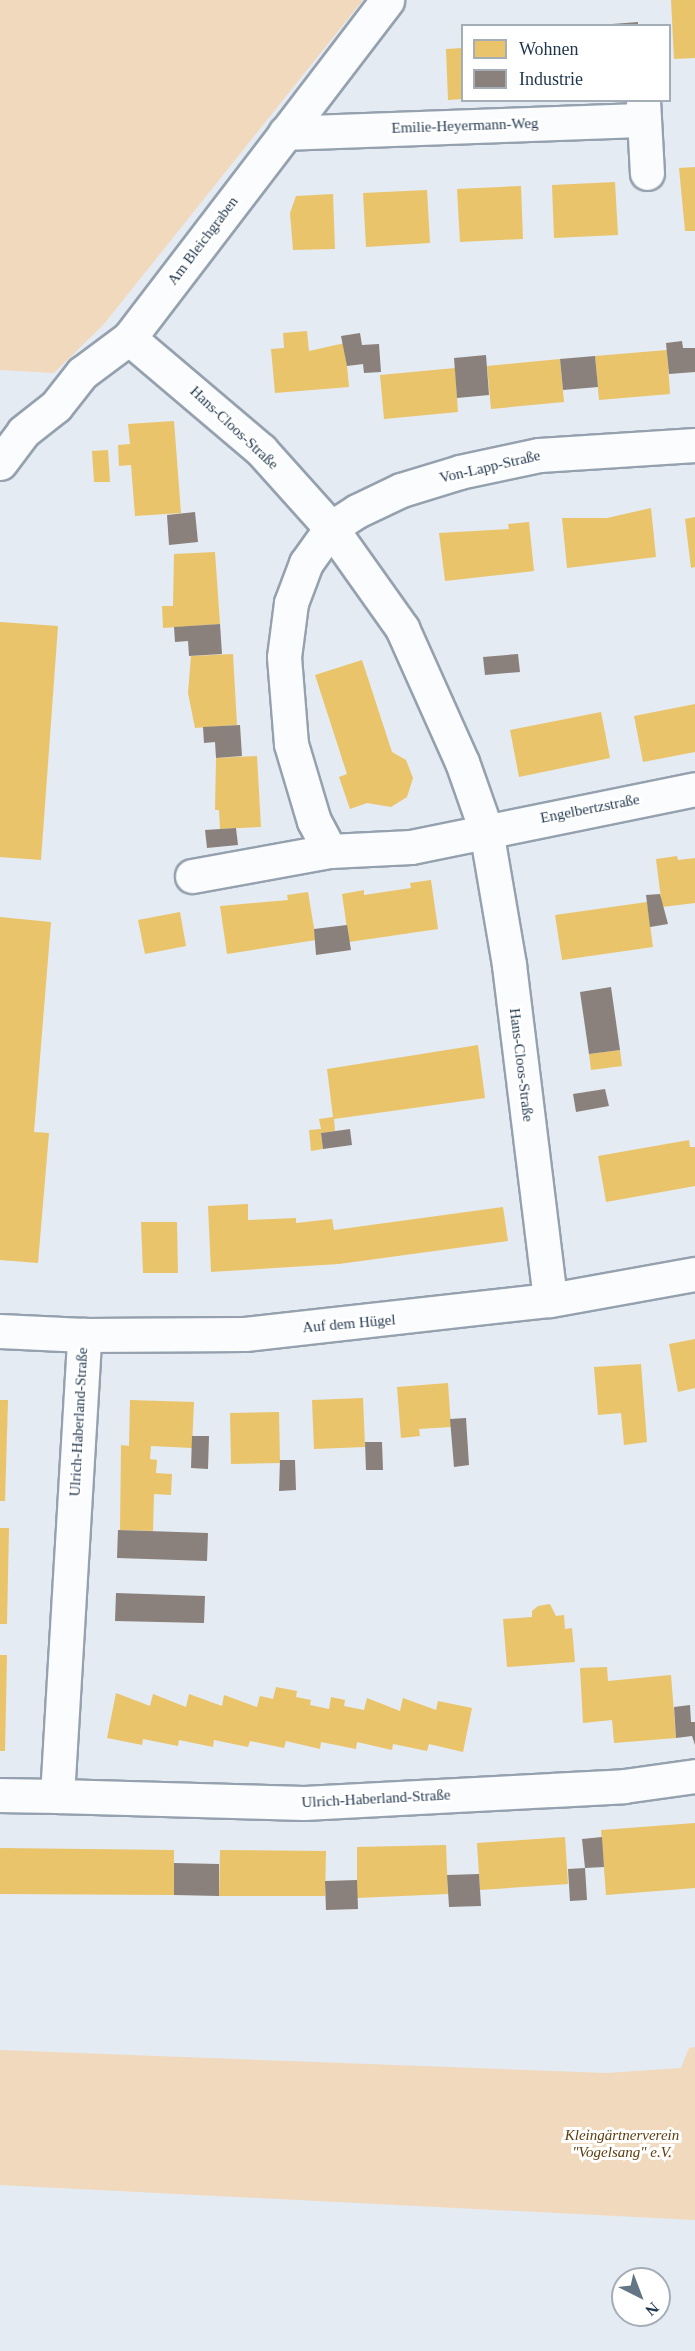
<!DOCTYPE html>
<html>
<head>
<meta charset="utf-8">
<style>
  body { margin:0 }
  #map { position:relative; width:695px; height:2351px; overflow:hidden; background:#e5ebf2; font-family:Georgia,serif }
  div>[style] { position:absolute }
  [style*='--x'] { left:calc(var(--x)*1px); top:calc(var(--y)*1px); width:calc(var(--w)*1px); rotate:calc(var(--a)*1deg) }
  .green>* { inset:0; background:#f1d9bd }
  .homes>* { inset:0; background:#e9c46a }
  .industry>* { inset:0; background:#8a817c }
  .roads { filter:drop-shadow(2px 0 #95a1ae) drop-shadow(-2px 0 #95a1ae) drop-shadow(0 2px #95a1ae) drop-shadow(0 -2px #95a1ae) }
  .minor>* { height:33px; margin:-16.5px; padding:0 16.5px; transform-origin:16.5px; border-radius:16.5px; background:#fbfcfd }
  span { translate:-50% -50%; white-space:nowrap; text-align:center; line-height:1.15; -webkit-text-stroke:6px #fff; paint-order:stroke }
  .street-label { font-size:15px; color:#1e354c }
  .park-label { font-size:15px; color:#5e3c0c; font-style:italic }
  .legend { position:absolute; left:461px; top:24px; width:210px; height:78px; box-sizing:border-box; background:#fff; border:2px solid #a5aeb7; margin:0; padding:8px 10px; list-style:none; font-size:18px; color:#1e354c }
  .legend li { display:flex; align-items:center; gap:12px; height:30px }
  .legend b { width:30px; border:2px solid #a5aeb7 }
  .north { position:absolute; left:611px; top:2267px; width:60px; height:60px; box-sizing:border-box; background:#fff; border:2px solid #a5aeb7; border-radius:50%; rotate:138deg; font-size:16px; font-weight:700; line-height:24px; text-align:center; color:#1e354c }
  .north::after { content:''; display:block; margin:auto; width:21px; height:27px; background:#647586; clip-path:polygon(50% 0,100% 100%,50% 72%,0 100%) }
</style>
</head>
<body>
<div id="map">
  <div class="green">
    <i style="clip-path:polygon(0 0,363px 0,104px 324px,54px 373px,0 370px)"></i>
    <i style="clip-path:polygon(695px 2047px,695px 2220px,0 2185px,0 2050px,606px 2073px,681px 2068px,689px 2048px)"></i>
  </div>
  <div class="homes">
    <i style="clip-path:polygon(671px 0,695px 0,695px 58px,674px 59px)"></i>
    <i style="clip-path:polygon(462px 48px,462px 99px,448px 100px,446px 49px)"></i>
    <i style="clip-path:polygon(695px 167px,695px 231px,685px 231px,679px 168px)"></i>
    <i style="clip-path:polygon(615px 182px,618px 235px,554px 238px,552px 185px)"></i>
    <i style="clip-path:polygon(521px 186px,523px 239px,460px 242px,457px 189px)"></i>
    <i style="clip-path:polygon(427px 190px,430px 243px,366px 247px,363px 193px)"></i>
    <i style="clip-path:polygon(333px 194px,335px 249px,293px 250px,290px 213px,296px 196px)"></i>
    <i style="clip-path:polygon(307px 331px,309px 351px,345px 343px,349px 387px,275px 393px,271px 349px,284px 348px,283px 333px)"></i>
    <i style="clip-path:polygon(667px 350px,670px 394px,599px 400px,595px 356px)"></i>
    <i style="clip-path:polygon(560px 359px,564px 402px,491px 409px,487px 366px)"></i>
    <i style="clip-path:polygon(455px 368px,458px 412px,384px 419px,380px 375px)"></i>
    <i style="clip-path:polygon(174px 421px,181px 513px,135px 516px,131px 465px,119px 466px,118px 445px,130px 444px,128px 424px)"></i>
    <i style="clip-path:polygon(108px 450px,110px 482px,94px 482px,92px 451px)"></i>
    <i style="clip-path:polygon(651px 508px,656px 557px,567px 568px,562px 518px,607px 518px)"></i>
    <i style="clip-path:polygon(695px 517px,695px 567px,691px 568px,685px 519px)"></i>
    <i style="clip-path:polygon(529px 522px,534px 571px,445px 581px,439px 533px,509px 529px,508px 524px)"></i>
    <i style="clip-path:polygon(215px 552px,220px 624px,163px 628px,162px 606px,173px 606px,174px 554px)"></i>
    <i style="clip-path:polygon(0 622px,58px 626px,41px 860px,0 857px)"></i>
    <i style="clip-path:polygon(233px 654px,237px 725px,195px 728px,188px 693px,191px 656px)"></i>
    <i style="clip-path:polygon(362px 660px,392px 752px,406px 760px,413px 778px,407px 797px,391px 807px,367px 803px,350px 809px,339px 777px,347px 774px,315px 675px)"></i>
    <i style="clip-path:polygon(695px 704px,695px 752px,643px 762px,634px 716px)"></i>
    <i style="clip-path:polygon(601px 712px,610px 758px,519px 777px,510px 730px)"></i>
    <i style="clip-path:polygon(257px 756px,261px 827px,220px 829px,219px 810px,215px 810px,216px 758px)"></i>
    <i style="clip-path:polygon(677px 856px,678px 860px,695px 858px,695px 903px,662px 907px,656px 859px)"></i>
    <i style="clip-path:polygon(431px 880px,438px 929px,349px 942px,342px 894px,364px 890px,364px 895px,411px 888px,410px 883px)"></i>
    <i style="clip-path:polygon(308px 892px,316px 940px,227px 954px,220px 906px,288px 900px,287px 895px)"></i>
    <i style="clip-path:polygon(647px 902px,653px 947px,562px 960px,555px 915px)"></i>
    <i style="clip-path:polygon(180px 912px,186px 946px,145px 954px,138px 920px)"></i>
    <i style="clip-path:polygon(0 917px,51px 922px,34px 1132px,49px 1133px,38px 1263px,0 1260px)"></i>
    <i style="clip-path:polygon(478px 1045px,485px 1098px,334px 1119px,335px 1131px,321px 1133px,323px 1149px,311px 1151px,309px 1130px,321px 1129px,319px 1119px,333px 1117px,327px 1069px)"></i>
    <i style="clip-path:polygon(620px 1050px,622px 1066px,591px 1070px,589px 1054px)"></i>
    <i style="clip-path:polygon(689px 1140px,690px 1147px,695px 1147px,695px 1186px,606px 1202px,598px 1156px)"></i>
    <i style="clip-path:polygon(248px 1204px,248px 1220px,296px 1218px,296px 1223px,332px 1219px,334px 1230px,503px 1207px,508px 1241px,339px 1264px,211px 1272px,208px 1206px)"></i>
    <i style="clip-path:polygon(141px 1222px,177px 1222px,178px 1273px,143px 1273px)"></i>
    <i style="clip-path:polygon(695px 1339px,695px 1388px,678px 1392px,669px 1344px)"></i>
    <i style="clip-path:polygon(641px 1364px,647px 1442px,624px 1445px,621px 1413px,598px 1415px,594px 1367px)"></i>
    <i style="clip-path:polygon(448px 1383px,451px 1427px,419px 1429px,420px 1436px,401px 1438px,397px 1387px)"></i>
    <i style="clip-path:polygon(363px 1398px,365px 1447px,314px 1449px,312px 1400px)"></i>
    <i style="clip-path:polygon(0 1400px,8px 1400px,5px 1501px,0 1501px)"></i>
    <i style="clip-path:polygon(130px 1400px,194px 1402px,192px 1448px,151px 1446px,150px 1459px,157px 1460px,156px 1473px,172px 1474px,171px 1495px,154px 1494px,153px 1531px,120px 1530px,121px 1445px,129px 1446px)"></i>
    <i style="clip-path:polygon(279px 1412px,280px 1463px,231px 1464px,230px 1413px)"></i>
    <i style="clip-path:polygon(0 1528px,9px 1528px,7px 1624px,0 1624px)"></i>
    <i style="clip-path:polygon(550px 1604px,556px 1616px,564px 1615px,565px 1629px,572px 1628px,575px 1662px,507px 1667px,503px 1619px,532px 1617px,532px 1611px,538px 1606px)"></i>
    <i style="clip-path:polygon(0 1655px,7px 1655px,5px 1751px,0 1751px)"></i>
    <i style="clip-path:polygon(607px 1667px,608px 1681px,671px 1675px,676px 1738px,614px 1743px,612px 1720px,583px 1723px,580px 1668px)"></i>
    <i style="clip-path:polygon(276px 1687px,297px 1691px,296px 1697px,311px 1700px,310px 1705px,329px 1709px,331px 1697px,345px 1700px,344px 1706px,364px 1710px,367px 1698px,400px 1711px,403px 1698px,436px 1710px,438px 1701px,472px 1708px,463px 1752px,429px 1744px,427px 1751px,393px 1744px,392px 1750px,357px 1742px,356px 1749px,321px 1742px,320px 1749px,286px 1741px,284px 1748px,250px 1741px,248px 1747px,214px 1740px,213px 1747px,179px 1740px,178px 1746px,143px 1739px,142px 1745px,107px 1738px,116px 1693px,150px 1706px,153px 1694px,186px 1707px,189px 1694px,222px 1706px,224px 1695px,257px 1707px,260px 1696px,273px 1699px)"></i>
    <i style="clip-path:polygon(695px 1823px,695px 1888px,606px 1895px,601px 1830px)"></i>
    <i style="clip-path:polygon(565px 1837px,568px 1884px,480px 1890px,477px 1843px)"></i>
    <i style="clip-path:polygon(446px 1845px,448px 1894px,357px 1898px,357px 1847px)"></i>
    <i style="clip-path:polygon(0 1848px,174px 1850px,174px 1895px,0 1894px)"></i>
    <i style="clip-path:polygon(220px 1850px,326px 1851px,325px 1896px,219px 1896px)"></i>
  </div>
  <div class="industry">
    <i style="clip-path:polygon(638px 22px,638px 26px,612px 26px,612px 24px)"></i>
    <i style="clip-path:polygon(360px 333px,362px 345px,379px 344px,381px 372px,364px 373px,363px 364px,347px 366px,341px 336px)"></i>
    <i style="clip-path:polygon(682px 341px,683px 348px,695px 348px,695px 372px,669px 374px,666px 343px)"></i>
    <i style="clip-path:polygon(486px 355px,489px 395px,457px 398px,454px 358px)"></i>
    <i style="clip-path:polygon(595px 356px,598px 387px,563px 390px,560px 359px)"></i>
    <i style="clip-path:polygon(195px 512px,198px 542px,169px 545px,167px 515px)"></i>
    <i style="clip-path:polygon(220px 624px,222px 654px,189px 656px,188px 641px,175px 642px,174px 627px)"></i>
    <i style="clip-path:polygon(518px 654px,520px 672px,485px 675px,483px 657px)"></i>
    <i style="clip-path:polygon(240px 725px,242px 756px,216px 758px,215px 742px,204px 743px,203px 727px)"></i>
    <i style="clip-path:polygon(236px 828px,238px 845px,207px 848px,205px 830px)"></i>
    <i style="clip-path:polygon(660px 894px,668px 924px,650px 927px,646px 895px)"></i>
    <i style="clip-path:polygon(347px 925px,351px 950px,316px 955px,314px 929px)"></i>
    <i style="clip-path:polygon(611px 987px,620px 1050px,589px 1054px,580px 992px)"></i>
    <i style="clip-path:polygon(605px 1089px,609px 1106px,576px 1112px,573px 1094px)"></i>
    <i style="clip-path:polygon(350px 1129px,352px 1145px,323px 1149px,321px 1133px)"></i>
    <i style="clip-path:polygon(466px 1418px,469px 1465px,454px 1467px,450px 1419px)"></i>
    <i style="clip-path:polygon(192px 1436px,209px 1436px,208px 1469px,191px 1468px)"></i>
    <i style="clip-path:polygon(365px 1442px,382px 1442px,383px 1470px,366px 1470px)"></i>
    <i style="clip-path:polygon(280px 1460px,295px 1460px,296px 1490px,279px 1491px)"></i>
    <i style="clip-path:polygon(118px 1530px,208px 1533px,207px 1561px,117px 1558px)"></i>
    <i style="clip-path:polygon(116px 1593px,205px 1596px,204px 1623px,115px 1621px)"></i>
    <i style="clip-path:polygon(690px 1705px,691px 1722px,695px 1722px,695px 1745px,692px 1736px,676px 1738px,674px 1707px)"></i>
    <i style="clip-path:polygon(602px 1837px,604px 1867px,585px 1868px,582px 1839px)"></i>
    <i style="clip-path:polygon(174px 1863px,219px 1864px,219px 1896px,174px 1895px)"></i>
    <i style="clip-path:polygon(585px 1868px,587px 1900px,570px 1901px,568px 1869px)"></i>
    <i style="clip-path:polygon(479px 1874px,481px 1906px,449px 1907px,447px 1875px)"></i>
    <i style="clip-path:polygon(357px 1880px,358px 1909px,326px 1910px,325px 1881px)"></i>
  </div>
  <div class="roads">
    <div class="minor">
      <i style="--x:643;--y:100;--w:73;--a:86.9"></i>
      <i style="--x:285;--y:133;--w:359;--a:-2.1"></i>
      <i style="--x:129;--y:338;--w:173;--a:40.3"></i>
      <i style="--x:261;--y:450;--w:105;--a:48.1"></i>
      <i style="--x:331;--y:528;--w:123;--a:54.6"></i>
      <i style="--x:402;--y:628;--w:147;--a:65.9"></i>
      <i style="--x:462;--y:762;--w:72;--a:70.6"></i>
      <i style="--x:486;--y:830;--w:137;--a:80.3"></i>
      <i style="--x:509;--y:965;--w:337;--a:83"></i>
      <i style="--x:695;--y:445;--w:156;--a:176.3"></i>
      <i style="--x:539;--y:455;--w:81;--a:167.9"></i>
      <i style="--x:460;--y:472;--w:62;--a:163"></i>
      <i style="--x:401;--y:490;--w:49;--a:154.5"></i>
      <i style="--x:357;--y:511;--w:31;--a:147"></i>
      <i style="--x:331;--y:528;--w:43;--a:125.5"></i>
      <i style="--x:306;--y:563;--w:43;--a:110.6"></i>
      <i style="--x:291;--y:603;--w:54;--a:97.4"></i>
      <i style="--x:284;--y:657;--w:87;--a:85.4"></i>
      <i style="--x:291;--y:744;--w:80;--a:73.4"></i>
      <i style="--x:314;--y:821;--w:34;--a:62"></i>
      <i style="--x:330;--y:851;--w:81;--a:-2.8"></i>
      <i style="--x:411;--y:847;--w:290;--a:-11.5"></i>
      <i style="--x:0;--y:463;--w:39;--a:-53"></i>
      <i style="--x:23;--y:432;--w:42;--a:-38.2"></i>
      <i style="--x:56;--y:406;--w:42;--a:-51.8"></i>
      <i style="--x:82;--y:373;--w:59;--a:-36.7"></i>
      <i style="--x:129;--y:338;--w:425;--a:-52.6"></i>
      <i style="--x:192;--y:876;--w:140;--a:-10.3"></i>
      <i style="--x:0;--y:1331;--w:84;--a:2.7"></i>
      <i style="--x:84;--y:1335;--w:161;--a:-0.4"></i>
      <i style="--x:245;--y:1334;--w:307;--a:-6.4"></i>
      <i style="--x:550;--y:1300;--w:147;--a:-10.2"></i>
      <i style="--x:0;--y:1795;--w:57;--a:1"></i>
      <i style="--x:57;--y:1796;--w:462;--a:-86.6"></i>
      <i style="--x:57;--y:1796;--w:247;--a:1.6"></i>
      <i style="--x:304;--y:1803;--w:320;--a:-3"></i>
      <i style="--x:624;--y:1786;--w:72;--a:-8"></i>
    </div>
  </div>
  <div class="street-label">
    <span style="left:465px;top:126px;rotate:-2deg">Emilie-Heyermann-Weg</span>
    <span style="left:203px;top:241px;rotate:-53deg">Am Bleichgraben</span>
    <span style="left:234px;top:428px;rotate:43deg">Hans-Cloos-Straße</span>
    <span style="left:490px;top:467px;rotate:-13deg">Von-Lapp-Straße</span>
    <span style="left:590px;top:809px;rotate:-11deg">Engelbertzstraße</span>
    <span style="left:521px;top:1065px;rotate:83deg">Hans-Cloos-Straße</span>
    <span style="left:349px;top:1324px;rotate:-5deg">Auf dem Hügel</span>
    <span style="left:79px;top:1422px;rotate:-87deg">Ulrich-Haberland-Straße</span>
    <span style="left:376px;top:1799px;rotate:-3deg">Ulrich-Haberland-Straße</span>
  </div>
  <div class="park-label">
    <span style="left:622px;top:2144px">Kleingärtnerverein<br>"Vogelsang" e.V.</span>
  </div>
  <ul class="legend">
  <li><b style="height:16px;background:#e9c46a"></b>Wohnen</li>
  <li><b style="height:16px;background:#8a817c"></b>Industrie</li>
  </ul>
  <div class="north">N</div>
</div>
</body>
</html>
